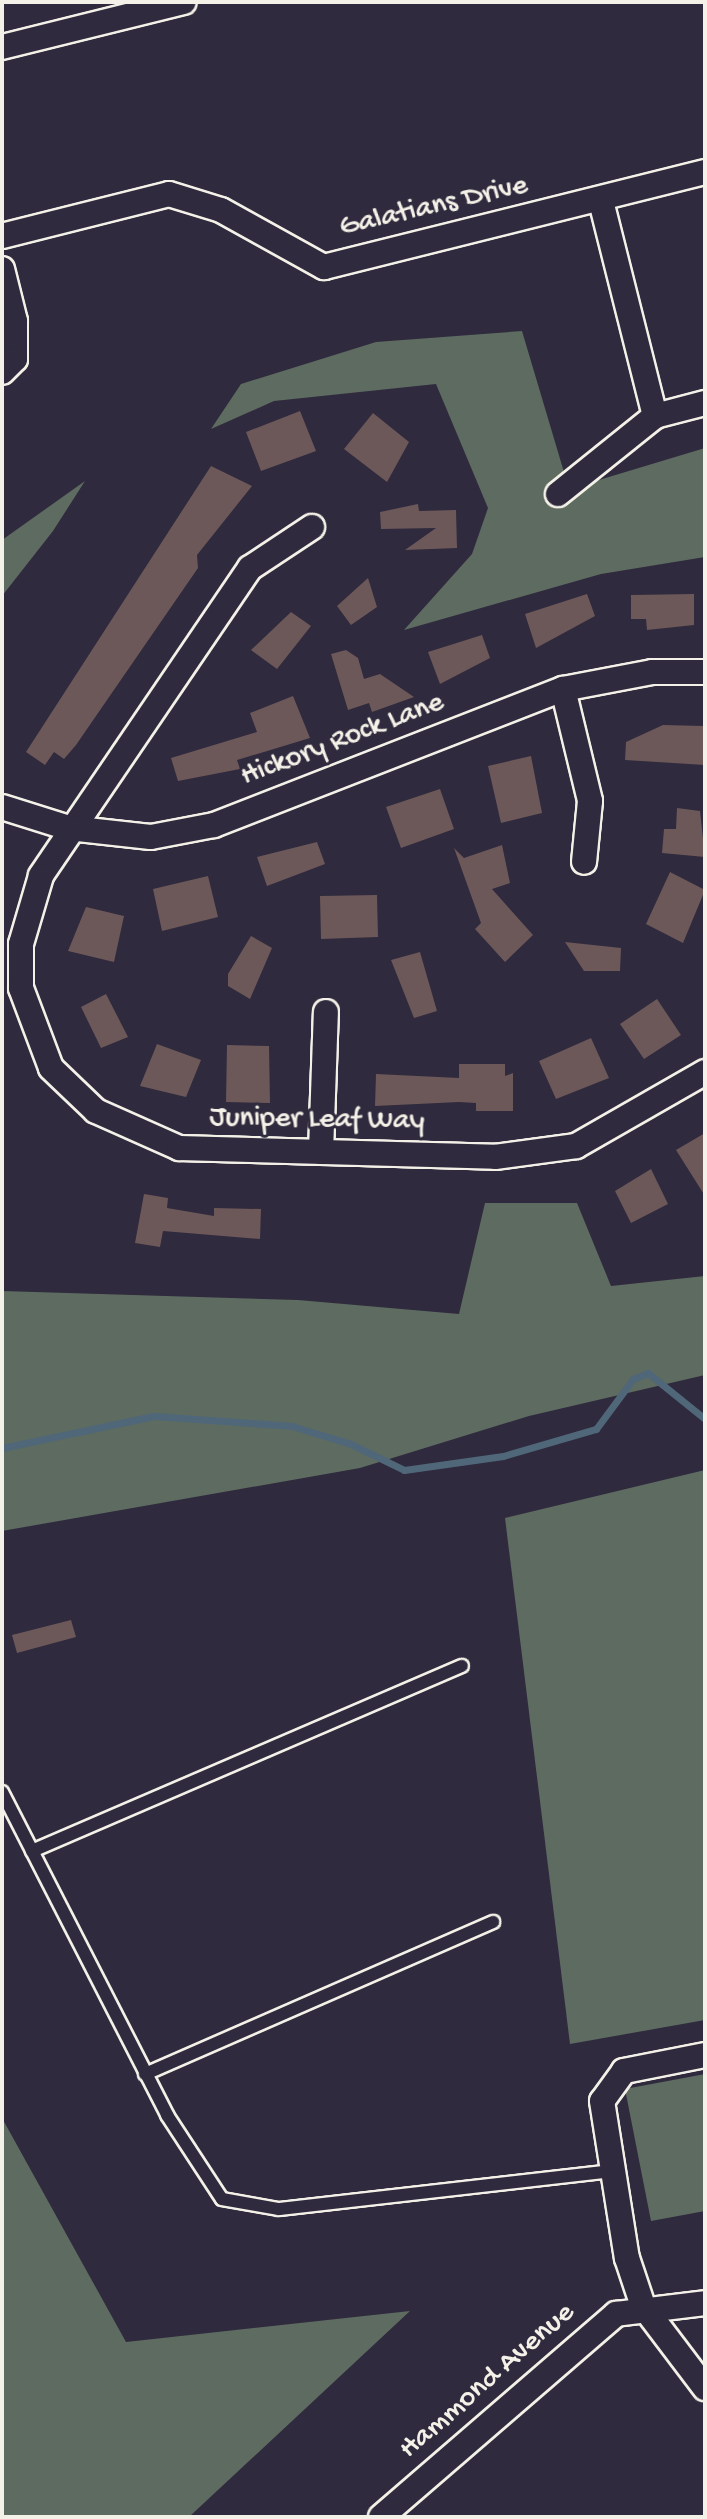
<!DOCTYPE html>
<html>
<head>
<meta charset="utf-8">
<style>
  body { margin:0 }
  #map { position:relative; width:707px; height:2519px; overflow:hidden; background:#2f2a3d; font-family:"Gochi Hand",sans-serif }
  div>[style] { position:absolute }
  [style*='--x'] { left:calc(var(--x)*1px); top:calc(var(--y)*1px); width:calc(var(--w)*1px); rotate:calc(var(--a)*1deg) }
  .green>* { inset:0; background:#5e6b61 }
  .stream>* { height:7px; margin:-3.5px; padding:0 3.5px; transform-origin:3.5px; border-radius:3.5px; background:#4f6779 }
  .building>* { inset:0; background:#6c5859 }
  .roads { filter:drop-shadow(2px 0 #f4f1e8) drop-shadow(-2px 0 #f4f1e8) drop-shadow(0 2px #f4f1e8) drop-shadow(0 -2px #f4f1e8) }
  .lane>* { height:12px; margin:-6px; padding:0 6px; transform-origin:6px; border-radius:6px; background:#2f2a3d }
  .street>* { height:24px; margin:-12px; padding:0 12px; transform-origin:12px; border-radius:12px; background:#2f2a3d }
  span { translate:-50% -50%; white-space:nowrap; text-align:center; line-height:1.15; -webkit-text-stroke:6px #2f2a3d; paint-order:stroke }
  .street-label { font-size:30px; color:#f4f1e8 }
  .frame { position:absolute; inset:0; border:4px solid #f4f1e8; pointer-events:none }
</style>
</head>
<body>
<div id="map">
  <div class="green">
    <i style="clip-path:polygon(522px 331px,569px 489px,705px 448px,705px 557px,601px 574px,404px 630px,472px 554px,488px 508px,436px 384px,274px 401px,211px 429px,241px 384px,376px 342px)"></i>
    <i style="clip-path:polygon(85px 481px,53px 531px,2px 596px,2px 540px)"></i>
    <i style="clip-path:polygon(485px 1203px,577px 1203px,611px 1286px,705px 1276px,705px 1375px,529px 1416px,360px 1468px,2px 1531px,2px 1291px,298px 1300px,459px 1314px)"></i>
    <i style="clip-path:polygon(705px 1470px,705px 2020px,570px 2044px,505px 1518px)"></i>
    <i style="clip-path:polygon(705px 2074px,705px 2211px,651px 2221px,625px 2089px)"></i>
    <i style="clip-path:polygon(2px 2118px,126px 2342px,410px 2311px,189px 2517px,2px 2517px)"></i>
  </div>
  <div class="stream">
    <i style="--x:2;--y:1448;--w:155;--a:-11.9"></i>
    <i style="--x:154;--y:1416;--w:138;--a:4.1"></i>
    <i style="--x:292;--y:1426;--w:62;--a:17"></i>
    <i style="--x:351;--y:1444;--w:59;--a:26.1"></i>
    <i style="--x:404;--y:1470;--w:100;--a:-8"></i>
    <i style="--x:503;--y:1456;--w:97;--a:-16.2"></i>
    <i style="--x:596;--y:1429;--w:62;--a:-53.5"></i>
    <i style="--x:633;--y:1379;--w:16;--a:-22"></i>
    <i style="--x:648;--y:1373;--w:73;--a:38.9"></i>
  </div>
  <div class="building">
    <i style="clip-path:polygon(300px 411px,316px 451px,261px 471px,246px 432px)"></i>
    <i style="clip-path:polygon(373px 413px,409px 442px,387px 482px,344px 449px)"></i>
    <i style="clip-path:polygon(211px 466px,252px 486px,197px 555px,198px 568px,76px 745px,64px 759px,54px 752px,45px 765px,26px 752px)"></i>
    <i style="clip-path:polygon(418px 504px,419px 511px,456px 510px,457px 548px,405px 550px,436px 528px,381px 529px,380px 512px)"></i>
    <i style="clip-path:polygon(368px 578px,377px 607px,351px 625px,337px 606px)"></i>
    <i style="clip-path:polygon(587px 594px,595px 616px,536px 648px,525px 614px)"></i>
    <i style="clip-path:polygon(694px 594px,694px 625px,647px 630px,646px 619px,631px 619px,631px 595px)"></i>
    <i style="clip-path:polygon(291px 612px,311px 626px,277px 669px,251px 650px)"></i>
    <i style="clip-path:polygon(482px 635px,490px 658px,440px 684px,428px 652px)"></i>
    <i style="clip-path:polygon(346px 650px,358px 658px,364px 679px,380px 674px,414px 697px,372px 712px,369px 703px,348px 710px,331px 654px)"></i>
    <i style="clip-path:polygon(293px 696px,310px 738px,237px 760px,240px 769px,178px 781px,171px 758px,257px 732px,250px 713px)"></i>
    <i style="clip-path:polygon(663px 725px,705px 726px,705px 765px,625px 760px,626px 742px)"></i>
    <i style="clip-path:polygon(531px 756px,542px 813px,501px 823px,488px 766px)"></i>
    <i style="clip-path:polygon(440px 789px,454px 829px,401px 848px,386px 807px)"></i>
    <i style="clip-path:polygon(677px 808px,700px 811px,705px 857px,662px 853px,664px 829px,676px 829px)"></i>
    <i style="clip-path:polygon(317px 842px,325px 864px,267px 886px,257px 857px)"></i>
    <i style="clip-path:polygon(502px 845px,510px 883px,492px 889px,533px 935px,505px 962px,475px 929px,481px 923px,454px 848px,464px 858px)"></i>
    <i style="clip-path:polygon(670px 872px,705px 890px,683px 943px,646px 924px)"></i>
    <i style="clip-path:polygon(208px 876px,218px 917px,162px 931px,153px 889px)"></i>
    <i style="clip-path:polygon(377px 895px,378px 937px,321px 939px,320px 896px)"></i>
    <i style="clip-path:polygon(86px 907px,124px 916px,114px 962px,68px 951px)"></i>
    <i style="clip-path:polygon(251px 936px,272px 948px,250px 999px,228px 986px,228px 974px)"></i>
    <i style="clip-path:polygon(565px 942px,621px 948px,620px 971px,584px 971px)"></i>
    <i style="clip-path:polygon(420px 952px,437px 1011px,414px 1018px,391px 960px)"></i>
    <i style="clip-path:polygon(106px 994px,128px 1037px,101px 1048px,81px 1007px)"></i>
    <i style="clip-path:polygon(657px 999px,681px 1035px,644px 1059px,620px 1024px)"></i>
    <i style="clip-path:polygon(591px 1038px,609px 1078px,556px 1099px,539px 1061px)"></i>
    <i style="clip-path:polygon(157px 1044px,201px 1060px,186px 1097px,140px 1086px)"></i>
    <i style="clip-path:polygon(227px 1045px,269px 1046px,270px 1103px,226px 1102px)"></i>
    <i style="clip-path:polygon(459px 1064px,505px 1064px,505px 1076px,513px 1073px,513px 1111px,476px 1111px,476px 1103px,459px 1102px,375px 1106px,376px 1074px,459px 1078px)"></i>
    <i style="clip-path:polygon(705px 1133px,705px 1196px,676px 1150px)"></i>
    <i style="clip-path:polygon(651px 1169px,668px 1204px,631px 1223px,615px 1191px)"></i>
    <i style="clip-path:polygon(144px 1194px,168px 1198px,167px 1208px,214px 1216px,214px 1208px,261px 1209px,260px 1239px,163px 1231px,160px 1247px,135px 1243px)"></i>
    <i style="clip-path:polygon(71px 1620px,76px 1637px,17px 1653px,12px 1635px)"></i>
  </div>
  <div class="roads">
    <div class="lane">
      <i style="--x:2;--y:1792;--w:363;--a:62.9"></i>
      <i style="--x:167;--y:2115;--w:100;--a:56.8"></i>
      <i style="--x:222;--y:2199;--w:58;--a:10"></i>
      <i style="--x:279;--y:2209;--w:336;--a:-6.5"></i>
      <i style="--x:32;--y:1851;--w:468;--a:-23.3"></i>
      <i style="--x:145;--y:2074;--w:380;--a:-23.6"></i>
    </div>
    <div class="street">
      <i style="--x:2;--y:47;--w:187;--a:-13.9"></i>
      <i style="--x:601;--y:201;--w:222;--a:75.9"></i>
      <i style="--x:655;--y:416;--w:52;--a:-14.6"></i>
      <i style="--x:2;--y:236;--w:172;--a:-14.1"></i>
      <i style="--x:169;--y:194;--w:54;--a:17.1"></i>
      <i style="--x:221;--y:210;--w:118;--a:29"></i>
      <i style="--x:324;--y:267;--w:393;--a:-14"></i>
      <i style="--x:2;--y:269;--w:54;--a:76"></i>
      <i style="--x:15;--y:321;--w:38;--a:90"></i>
      <i style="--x:15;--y:359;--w:18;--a:135"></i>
      <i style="--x:558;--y:494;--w:124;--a:-38.8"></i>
      <i style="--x:312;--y:527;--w:74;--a:146.5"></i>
      <i style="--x:250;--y:568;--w:372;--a:124.2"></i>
      <i style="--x:41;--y:876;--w:71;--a:106.4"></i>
      <i style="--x:21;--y:944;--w:44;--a:90"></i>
      <i style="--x:21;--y:988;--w:85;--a:69.4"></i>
      <i style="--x:51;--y:1068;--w:62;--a:43.7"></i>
      <i style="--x:96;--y:1111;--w:91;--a:24"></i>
      <i style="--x:179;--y:1148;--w:316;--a:1.6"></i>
      <i style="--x:495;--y:1157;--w:82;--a:-7.7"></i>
      <i style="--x:576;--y:1146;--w:149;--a:-29.8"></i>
      <i style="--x:563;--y:689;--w:115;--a:76.4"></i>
      <i style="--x:590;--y:801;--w:61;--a:95.6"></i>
      <i style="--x:2;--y:807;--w:70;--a:17.4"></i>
      <i style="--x:69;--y:828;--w:82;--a:6.3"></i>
      <i style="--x:151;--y:837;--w:64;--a:-10.8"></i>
      <i style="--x:214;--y:825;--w:375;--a:-21.3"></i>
      <i style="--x:563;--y:689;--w:91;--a:-10.8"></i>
      <i style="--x:652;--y:672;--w:53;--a:0"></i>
      <i style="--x:321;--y:1152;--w:140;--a:-88"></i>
      <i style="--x:705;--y:2055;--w:83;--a:168.8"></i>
      <i style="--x:624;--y:2071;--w:37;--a:126"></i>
      <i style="--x:602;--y:2101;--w:159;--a:81"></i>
      <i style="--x:627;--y:2258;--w:51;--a:71.6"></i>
      <i style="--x:643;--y:2306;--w:103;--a:52.9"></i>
      <i style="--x:381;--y:2517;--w:311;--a:-40.8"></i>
      <i style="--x:616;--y:2314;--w:90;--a:-7"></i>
    </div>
  </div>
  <div class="street-label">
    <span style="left:434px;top:208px;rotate:-13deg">Galatians Drive</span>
    <span style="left:343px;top:741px;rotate:-21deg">Hickory Rock Lane</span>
    <span style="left:317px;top:1121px;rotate:1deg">Juniper Leaf Way</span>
    <span style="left:488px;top:2382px;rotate:-41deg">Hammond Avenue</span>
  </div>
  <div class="frame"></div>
</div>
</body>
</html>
